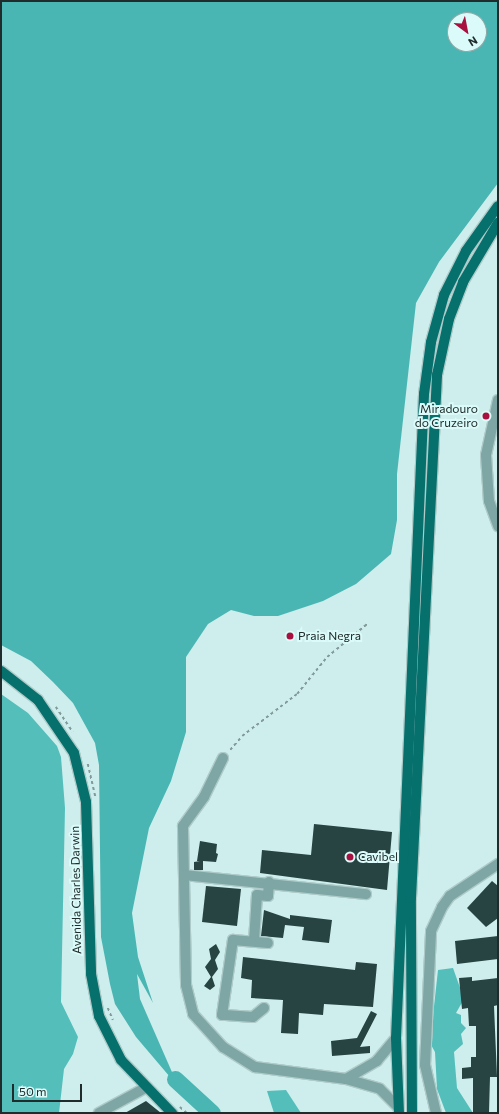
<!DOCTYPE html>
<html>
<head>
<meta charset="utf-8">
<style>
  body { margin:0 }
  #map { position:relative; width:499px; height:1114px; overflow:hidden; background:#cdeeec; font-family:Commissioner,sans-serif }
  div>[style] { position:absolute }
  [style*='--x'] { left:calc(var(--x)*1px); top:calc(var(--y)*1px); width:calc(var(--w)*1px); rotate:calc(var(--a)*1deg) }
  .forest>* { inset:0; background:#54bebb }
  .water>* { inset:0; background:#4ab6b3 }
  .river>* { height:17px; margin:-8.5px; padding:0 8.5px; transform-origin:8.5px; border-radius:8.5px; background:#4ab6b3 }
  .building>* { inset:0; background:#274342 }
  .path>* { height:1.5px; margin-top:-0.75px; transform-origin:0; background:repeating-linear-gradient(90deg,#829a99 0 3px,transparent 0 6px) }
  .roads { filter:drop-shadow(1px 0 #aecbc9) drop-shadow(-1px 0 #aecbc9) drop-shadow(0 1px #aecbc9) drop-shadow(0 -1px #aecbc9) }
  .minor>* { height:10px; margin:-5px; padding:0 5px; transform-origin:5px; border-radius:5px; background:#7ea6a4 }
  .major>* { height:10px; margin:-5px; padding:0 5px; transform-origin:5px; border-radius:5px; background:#06706d }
  .dots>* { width:11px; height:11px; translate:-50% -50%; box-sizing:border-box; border:2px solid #dafbf9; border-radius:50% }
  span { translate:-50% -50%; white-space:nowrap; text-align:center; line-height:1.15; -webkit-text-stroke:4px #dafbf9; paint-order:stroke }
  .poi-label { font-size:12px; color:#202c2c }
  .right { translate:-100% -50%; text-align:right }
  .left { translate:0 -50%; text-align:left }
  .street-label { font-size:12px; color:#202c2c }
  .frame { position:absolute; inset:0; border:2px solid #202c2c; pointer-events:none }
  .north { position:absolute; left:447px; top:12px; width:40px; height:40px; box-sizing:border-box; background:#dafbf9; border:1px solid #90a8a7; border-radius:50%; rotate:148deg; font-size:11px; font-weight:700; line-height:16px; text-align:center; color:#202c2c }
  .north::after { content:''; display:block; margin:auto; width:14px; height:18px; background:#a8113f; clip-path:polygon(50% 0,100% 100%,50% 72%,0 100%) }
  .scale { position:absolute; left:12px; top:1084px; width:70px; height:18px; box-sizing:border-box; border:2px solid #202c2c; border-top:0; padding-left:5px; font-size:12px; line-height:14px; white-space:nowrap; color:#202c2c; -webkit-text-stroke:3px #dafbf9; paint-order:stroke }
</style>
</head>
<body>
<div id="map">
  <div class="forest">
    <i style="clip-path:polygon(1px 694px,28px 713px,57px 746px,61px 757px,65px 808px,61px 1002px,78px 1037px,73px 1054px,64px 1069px,59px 1113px,1px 1113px)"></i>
    <i style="clip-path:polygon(453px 968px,464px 999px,456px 1013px,461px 1015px,461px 1023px,466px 1028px,461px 1034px,463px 1044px,454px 1052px,457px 1088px,473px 1113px,446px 1113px,437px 1089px,435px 1052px,430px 1043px,438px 970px)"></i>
    <i style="clip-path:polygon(286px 1090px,301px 1113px,274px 1113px,267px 1091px)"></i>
  </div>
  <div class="water">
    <i style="clip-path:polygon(evenodd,1px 1px,498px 1px,498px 183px,439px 262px,416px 303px,397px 474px,397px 520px,391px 554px,356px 584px,323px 601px,278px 616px,254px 616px,231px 610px,208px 624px,186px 657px,186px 732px,171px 781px,149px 828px,132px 913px,138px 957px,153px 1003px,137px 974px,140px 999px,175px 1079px,170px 1077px,136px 1037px,115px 1004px,110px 984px,101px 937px,99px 765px,95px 743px,73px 703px,53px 682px,31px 661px,1px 645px,1px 1px,455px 20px,479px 20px,479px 44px,455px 44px,455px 20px)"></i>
  </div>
  <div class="river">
    <i style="--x:175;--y:1079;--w:50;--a:42.6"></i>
  </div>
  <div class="building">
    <i style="clip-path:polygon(314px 824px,392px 832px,387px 890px,260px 873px,262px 850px,311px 855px)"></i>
    <i style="clip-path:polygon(200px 841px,217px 844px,216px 853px,218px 854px,216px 862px,203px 861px,203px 870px,194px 870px,194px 862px,200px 861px,197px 861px)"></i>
    <i style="clip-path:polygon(492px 881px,498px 886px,498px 918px,486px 927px,467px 908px)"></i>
    <i style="clip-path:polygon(206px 886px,241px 889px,237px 926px,202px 922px)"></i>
    <i style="clip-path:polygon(264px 910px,290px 919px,290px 915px,332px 920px,329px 943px,302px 940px,304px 927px,285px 925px,283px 938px,261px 936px)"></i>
    <i style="clip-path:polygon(498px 936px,498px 959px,457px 964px,455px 941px)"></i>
    <i style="clip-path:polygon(216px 944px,220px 952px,215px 960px,218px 969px,212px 977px,215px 986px,210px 990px,204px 986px,211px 977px,205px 967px,211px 959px,209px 949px)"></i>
    <i style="clip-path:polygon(243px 957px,355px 970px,356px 962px,377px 964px,373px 1007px,324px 1004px,323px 1015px,299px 1013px,298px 1034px,281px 1033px,283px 1000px,251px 998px,252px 980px,241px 978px)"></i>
    <i style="clip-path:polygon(472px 977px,472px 981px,498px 978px,498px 1005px,494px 1006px,497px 1077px,490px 1077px,489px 1113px,473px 1113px,473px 1078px,462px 1079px,462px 1068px,471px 1067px,471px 1057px,476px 1057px,476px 1026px,469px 1026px,468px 1008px,462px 1009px,459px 978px)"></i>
    <i style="clip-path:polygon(371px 1011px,377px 1014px,360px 1047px,370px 1046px,370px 1053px,332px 1056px,331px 1041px,357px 1038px)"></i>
    <i style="clip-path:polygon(146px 1101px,161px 1113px,125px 1113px)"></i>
  </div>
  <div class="path">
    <i style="--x:56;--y:707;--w:30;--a:56"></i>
    <i style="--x:230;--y:750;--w:18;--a:-49"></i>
    <i style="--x:242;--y:736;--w:69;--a:-37.4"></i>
    <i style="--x:297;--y:694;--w:48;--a:-51"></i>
    <i style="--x:327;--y:657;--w:52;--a:-39.5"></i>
    <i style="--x:88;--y:764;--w:35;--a:77"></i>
    <i style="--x:108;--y:1008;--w:13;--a:67"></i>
    <i style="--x:180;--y:1107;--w:9;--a:41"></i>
  </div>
  <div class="roads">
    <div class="minor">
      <i style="--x:498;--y:400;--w:56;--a:102.3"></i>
      <i style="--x:486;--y:455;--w:46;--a:86.3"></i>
      <i style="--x:489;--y:501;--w:27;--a:70"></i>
      <i style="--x:223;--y:758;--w:43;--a:116"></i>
      <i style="--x:204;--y:797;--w:36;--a:126"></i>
      <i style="--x:183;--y:826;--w:159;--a:88.9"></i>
      <i style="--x:186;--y:985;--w:30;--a:76"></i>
      <i style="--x:193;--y:1014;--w:45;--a:47.7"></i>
      <i style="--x:223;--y:1047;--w:38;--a:32"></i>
      <i style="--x:255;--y:1067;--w:92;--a:7.5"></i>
      <i style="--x:184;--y:875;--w:183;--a:6"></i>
      <i style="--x:254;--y:941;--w:46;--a:-86.3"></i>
      <i style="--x:257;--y:895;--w:11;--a:5"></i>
      <i style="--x:268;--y:896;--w:14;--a:-86"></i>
      <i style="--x:264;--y:1008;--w:14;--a:141"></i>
      <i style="--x:253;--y:1017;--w:31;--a:-176"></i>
      <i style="--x:222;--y:1015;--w:76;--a:-81.7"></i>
      <i style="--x:233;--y:940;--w:35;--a:5"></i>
      <i style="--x:396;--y:1038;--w:30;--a:130"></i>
      <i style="--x:377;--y:1061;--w:36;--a:150"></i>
      <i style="--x:346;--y:1079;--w:35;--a:16"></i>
      <i style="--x:380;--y:1089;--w:25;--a:45"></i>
      <i style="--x:99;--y:1113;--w:52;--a:-28.5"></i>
      <i style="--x:436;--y:1113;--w:49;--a:-102.9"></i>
      <i style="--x:425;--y:1065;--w:134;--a:-87.4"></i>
      <i style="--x:431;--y:931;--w:26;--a:-65"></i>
      <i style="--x:442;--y:907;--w:14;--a:-54"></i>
      <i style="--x:450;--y:896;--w:58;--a:-33.7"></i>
    </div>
    <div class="major">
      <i style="--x:1;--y:671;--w:47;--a:38.1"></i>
      <i style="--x:38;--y:700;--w:64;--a:55.8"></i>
      <i style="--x:74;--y:753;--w:50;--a:76.2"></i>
      <i style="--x:86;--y:802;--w:172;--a:88.3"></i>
      <i style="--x:91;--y:974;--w:43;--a:79.2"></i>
      <i style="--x:99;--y:1016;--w:49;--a:63.4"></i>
      <i style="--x:121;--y:1060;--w:74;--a:46.1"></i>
      <i style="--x:399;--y:1113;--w:75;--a:-92.3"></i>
      <i style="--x:396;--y:1038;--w:645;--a:-87.51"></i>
      <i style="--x:424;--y:394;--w:52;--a:-82.3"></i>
      <i style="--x:431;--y:342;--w:49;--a:-74.5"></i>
      <i style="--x:444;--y:295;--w:49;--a:-63.4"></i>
      <i style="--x:466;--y:251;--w:55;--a:-54.6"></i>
      <i style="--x:412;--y:1113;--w:215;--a:-90.3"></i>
      <i style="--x:411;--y:898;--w:524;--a:-87.15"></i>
      <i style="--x:437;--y:375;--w:57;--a:-77.9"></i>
      <i style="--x:449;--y:319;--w:40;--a:-69"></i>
      <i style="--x:463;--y:282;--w:69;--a:-59.3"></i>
    </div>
  </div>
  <div class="dots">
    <i style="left:486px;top:416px;background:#a8113f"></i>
    <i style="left:290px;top:636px;background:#a8113f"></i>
    <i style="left:350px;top:857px;background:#a8113f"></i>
  </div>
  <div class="poi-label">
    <span class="right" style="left:478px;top:416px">Miradouro<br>do Cruzeiro</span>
    <span class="left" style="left:298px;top:636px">Praia Negra</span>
    <span class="left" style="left:358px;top:857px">Cavibel</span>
  </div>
  <div class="street-label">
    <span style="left:76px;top:890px;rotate:-91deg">Avenida Charles Darwin</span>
  </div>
  <div class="frame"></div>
  <div class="north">N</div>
  <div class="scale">50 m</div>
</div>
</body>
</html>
